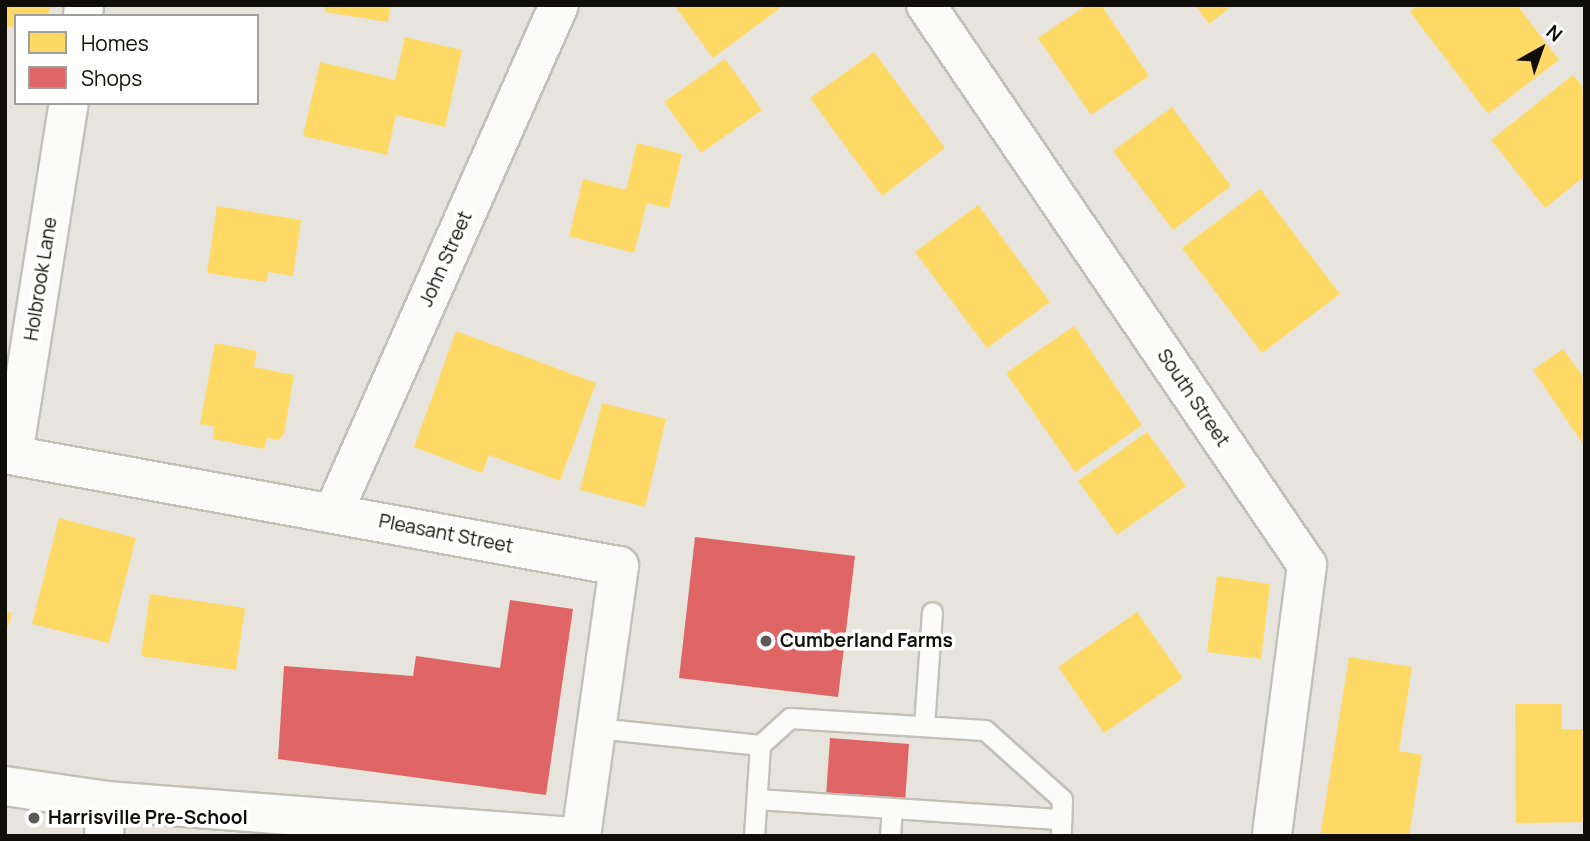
<!DOCTYPE html>
<html>
<head>
<meta charset="utf-8">
<style>
  body { margin:0 }
  #map { position:relative; width:1590px; height:841px; overflow:hidden; background:#e6e4dc; font-family:Manrope,sans-serif }
  div>[style] { position:absolute }
  [style*='--x'] { left:calc(var(--x)*1px); top:calc(var(--y)*1px); width:calc(var(--w)*1px); rotate:calc(var(--a)*1deg) }
  .homes>* { inset:0; background:#ffd966 }
  .shops>* { inset:0; background:#e06666 }
  .roads { filter:drop-shadow(2px 0 #c2c0b9) drop-shadow(-2px 0 #c2c0b9) drop-shadow(0 2px #c2c0b9) drop-shadow(0 -2px #c2c0b9) }
  .lane>* { height:19px; margin:-9.5px; padding:0 9.5px; transform-origin:9.5px; border-radius:9.5px; background:#fbfbfa }
  .street>* { height:38px; margin:-19px; padding:0 19px; transform-origin:19px; border-radius:19px; background:#fbfbfa }
  .secondary>* { height:38px; margin:-19px; padding:0 19px; transform-origin:19px; border-radius:19px; background:#fbfbfa }
  .dots>* { width:19px; height:19px; translate:-50% -50%; box-sizing:border-box; border:4px solid #fff; border-radius:50% }
  span { translate:-50% -50%; white-space:nowrap; text-align:center; line-height:1.15; -webkit-text-stroke:7px #fff; paint-order:stroke }
  .street-label { font-size:19px; color:#100e09 }
  .poi-label { font-size:19px; color:#100e09; font-weight:700 }
  .left { translate:0 -50%; text-align:left }
  .frame { position:absolute; inset:0; border:7px solid #100e09; pointer-events:none }
  .legend { position:absolute; left:14px; top:14px; width:245px; height:91px; box-sizing:border-box; background:#fff; border:2px solid #9f9f9d; margin:0; padding:9px 12px; list-style:none; font-size:21px; color:#100e09 }
  .legend li { display:flex; align-items:center; gap:14px; height:35px }
  .legend b { width:35px; border:2px solid #9f9f9d }
  .north { position:absolute; left:1506px; top:14px; width:70px; height:70px; -webkit-text-stroke:5px #fff; paint-order:stroke; rotate:40deg; font-size:19px; font-weight:700; line-height:28px; text-align:center; color:#100e09 }
  .north::after { content:''; display:block; margin:auto; width:24px; height:32px; background:#100e09; clip-path:polygon(50% 0,100% 100%,50% 72%,0 100%) }
</style>
</head>
<body>
<div id="map">
  <div class="homes">
    <i style="clip-path:polygon(5px 5px,50px 5px,48px 16px,16px 16px,16px 28px,5px 26px)"></i>
    <i style="clip-path:polygon(326px 5px,391px 5px,388px 22px,325px 12px)"></i>
    <i style="clip-path:polygon(674px 5px,784px 5px,713px 58px)"></i>
    <i style="clip-path:polygon(1087px 5px,1101px 5px,1149px 76px,1091px 115px,1038px 38px)"></i>
    <i style="clip-path:polygon(1195px 5px,1233px 5px,1209px 24px)"></i>
    <i style="clip-path:polygon(1418px 5px,1517px 5px,1559px 60px,1488px 114px,1410px 12px)"></i>
    <i style="clip-path:polygon(405px 37px,462px 50px,445px 127px,396px 115px,387px 155px,303px 136px,320px 62px,395px 80px)"></i>
    <i style="clip-path:polygon(874px 52px,945px 148px,882px 196px,810px 98px)"></i>
    <i style="clip-path:polygon(725px 59px,762px 110px,701px 153px,664px 102px)"></i>
    <i style="clip-path:polygon(1573px 75px,1585px 90px,1585px 176px,1545px 208px,1491px 140px)"></i>
    <i style="clip-path:polygon(1172px 107px,1231px 186px,1173px 230px,1113px 151px)"></i>
    <i style="clip-path:polygon(637px 143px,682px 154px,669px 208px,647px 203px,634px 253px,569px 236px,583px 179px,626px 190px)"></i>
    <i style="clip-path:polygon(1260px 189px,1340px 294px,1262px 353px,1182px 248px)"></i>
    <i style="clip-path:polygon(978px 205px,1050px 302px,987px 348px,915px 252px)"></i>
    <i style="clip-path:polygon(217px 206px,301px 220px,293px 276px,268px 272px,266px 282px,207px 273px)"></i>
    <i style="clip-path:polygon(1074px 326px,1142px 425px,1075px 472px,1006px 373px)"></i>
    <i style="clip-path:polygon(456px 331px,596px 383px,560px 481px,489px 455px,482px 473px,414px 447px)"></i>
    <i style="clip-path:polygon(215px 343px,257px 351px,254px 367px,294px 375px,284px 434px,279px 440px,267px 438px,264px 449px,213px 439px,214px 426px,200px 424px)"></i>
    <i style="clip-path:polygon(1563px 349px,1585px 379px,1585px 447px,1533px 370px)"></i>
    <i style="clip-path:polygon(602px 403px,666px 419px,645px 507px,580px 490px)"></i>
    <i style="clip-path:polygon(1147px 432px,1186px 486px,1117px 535px,1078px 481px)"></i>
    <i style="clip-path:polygon(59px 518px,136px 538px,109px 643px,32px 624px)"></i>
    <i style="clip-path:polygon(1217px 576px,1270px 584px,1261px 659px,1207px 652px)"></i>
    <i style="clip-path:polygon(150px 594px,245px 608px,236px 670px,141px 656px)"></i>
    <i style="clip-path:polygon(5px 611px,12px 613px,6px 634px,5px 634px)"></i>
    <i style="clip-path:polygon(1137px 612px,1183px 678px,1104px 733px,1058px 667px)"></i>
    <i style="clip-path:polygon(1349px 657px,1412px 667px,1399px 751px,1422px 755px,1409px 836px,1320px 836px)"></i>
    <i style="clip-path:polygon(1515px 704px,1562px 704px,1562px 729px,1585px 729px,1585px 822px,1516px 823px)"></i>
  </div>
  <div class="shops">
    <i style="clip-path:polygon(695px 537px,855px 556px,838px 697px,679px 678px)"></i>
    <i style="clip-path:polygon(510px 600px,573px 609px,546px 795px,278px 759px,284px 666px,413px 676px,416px 656px,500px 668px)"></i>
    <i style="clip-path:polygon(830px 738px,909px 744px,905px 803px,826px 797px)"></i>
  </div>
  <div class="roads">
    <div class="lane">
      <i style="--x:924;--y:726;--w:114;--a:-86"></i>
      <i style="--x:596;--y:728;--w:165;--a:5.9"></i>
      <i style="--x:760;--y:745;--w:40;--a:-42"></i>
      <i style="--x:790;--y:718;--w:195;--a:3.5"></i>
      <i style="--x:985;--y:730;--w:103;--a:41.9"></i>
      <i style="--x:1062;--y:799;--w:37;--a:92"></i>
      <i style="--x:757;--y:799;--w:305;--a:3.8"></i>
      <i style="--x:754;--y:836;--w:91;--a:-86.2"></i>
      <i style="--x:890;--y:836;--w:28;--a:-86"></i>
    </div>
    <div class="street">
      <i style="--x:926;--y:5;--w:677;--a:55.77"></i>
      <i style="--x:1307;--y:565;--w:273;--a:97.4"></i>
      <i style="--x:83;--y:16;--w:11;--a:-85"></i>
      <i style="--x:5;--y:454;--w:624;--a:10.34"></i>
      <i style="--x:619;--y:566;--w:273;--a:98"></i>
      <i style="--x:13;--y:455;--w:356;--a:-81"></i>
      <i style="--x:333;--y:513;--w:556;--a:-66.02"></i>
      <i style="--x:104;--y:836;--w:35;--a:-87"></i>
    </div>
    <div class="secondary">
      <i style="--x:5;--y:786;--w:102;--a:8.4"></i>
      <i style="--x:106;--y:801;--w:458;--a:4.4"></i>
    </div>
  </div>
  <div class="dots">
    <i style="left:766px;top:641px;background:#5b5953"></i>
    <i style="left:34px;top:818px;background:#5b5953"></i>
  </div>
  <div class="street-label">
    <span style="left:446px;top:259px;rotate:-66deg">John Street</span>
    <span style="left:41px;top:279px;rotate:-81deg">Holbrook Lane</span>
    <span style="left:1193px;top:398px;rotate:56deg">South Street</span>
    <span style="left:446px;top:534px;rotate:11deg">Pleasant Street</span>
  </div>
  <div class="poi-label">
    <span class="left" style="left:780px;top:641px">Cumberland Farms</span>
    <span class="left" style="left:48px;top:818px">Harrisville Pre-School</span>
  </div>
  <div class="frame"></div>
  <ul class="legend">
  <li><b style="height:19px;background:#ffd966"></b>Homes</li>
  <li><b style="height:19px;background:#e06666"></b>Shops</li>
  </ul>
  <div class="north">N</div>
</div>
</body>
</html>
